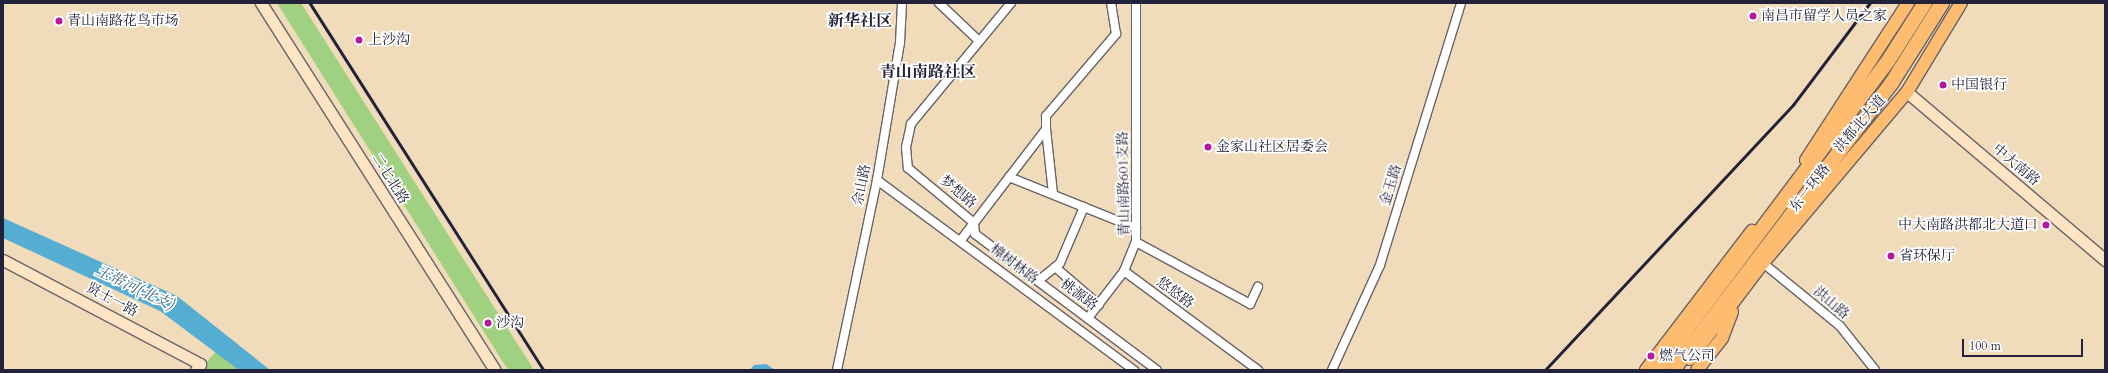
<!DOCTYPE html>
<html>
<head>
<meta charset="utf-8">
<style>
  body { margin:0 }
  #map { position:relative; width:2108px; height:373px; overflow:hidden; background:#f0dbba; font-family:Cardo,"Noto Serif SC",serif }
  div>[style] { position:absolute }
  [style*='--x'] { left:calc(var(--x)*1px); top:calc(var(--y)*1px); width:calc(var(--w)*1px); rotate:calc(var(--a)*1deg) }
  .green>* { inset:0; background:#9fd180 }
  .water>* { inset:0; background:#55add2 }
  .roads { filter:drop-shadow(1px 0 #6a6367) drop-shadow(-1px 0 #6a6367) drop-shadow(0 1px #6a6367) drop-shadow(0 -1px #6a6367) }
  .street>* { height:8px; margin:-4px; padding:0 4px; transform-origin:4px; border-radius:4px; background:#fff }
  .secondary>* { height:11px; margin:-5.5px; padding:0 5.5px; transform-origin:5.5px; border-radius:5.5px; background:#fee4c5 }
  .primary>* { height:12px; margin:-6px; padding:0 6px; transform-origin:6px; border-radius:6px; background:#fdbc6f }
  .highway>* { height:14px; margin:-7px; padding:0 7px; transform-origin:7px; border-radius:7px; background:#fdbc6f }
  .rail>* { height:2.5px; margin:-1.25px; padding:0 1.25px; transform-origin:1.25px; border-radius:1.25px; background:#22223b }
  .dots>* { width:11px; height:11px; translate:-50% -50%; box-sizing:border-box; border:2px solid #fff; border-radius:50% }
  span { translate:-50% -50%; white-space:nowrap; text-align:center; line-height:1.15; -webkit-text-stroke:3.5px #fff; paint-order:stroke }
  .poi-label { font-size:14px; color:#22223b }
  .left { translate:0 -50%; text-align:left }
  .right { translate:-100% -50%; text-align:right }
  .street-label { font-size:14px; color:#22223b }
  .water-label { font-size:15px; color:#39617f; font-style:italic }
  .quarter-label { font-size:16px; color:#22223b; font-weight:700 }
  .frame { position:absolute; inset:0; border:4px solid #22223b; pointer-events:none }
  .scale { position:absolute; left:1962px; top:339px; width:121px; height:18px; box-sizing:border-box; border:2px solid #22223b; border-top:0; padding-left:5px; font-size:12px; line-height:14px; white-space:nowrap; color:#22223b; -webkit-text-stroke:3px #fff; paint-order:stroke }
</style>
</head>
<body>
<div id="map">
  <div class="green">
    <i style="clip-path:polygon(277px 3px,301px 3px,534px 370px,508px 370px)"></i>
    <i style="clip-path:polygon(217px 350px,241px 370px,200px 370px)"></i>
  </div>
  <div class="water">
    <i style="clip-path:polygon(3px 218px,177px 296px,270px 370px,239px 370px,160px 311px,3px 238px)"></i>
    <i style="clip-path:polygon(766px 364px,775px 370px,750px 370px,754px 365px)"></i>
  </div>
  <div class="roads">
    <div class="street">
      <i style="--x:939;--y:3;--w:55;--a:43.5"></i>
      <i style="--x:1011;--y:3;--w:157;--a:129.6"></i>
      <i style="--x:911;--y:124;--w:24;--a:102"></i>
      <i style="--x:906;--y:147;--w:21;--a:85"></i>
      <i style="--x:908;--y:168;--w:86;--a:39.8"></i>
      <i style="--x:974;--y:223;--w:118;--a:-52.5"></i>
      <i style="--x:1046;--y:129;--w:13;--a:-90"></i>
      <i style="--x:1046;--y:116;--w:108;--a:-49.5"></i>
      <i style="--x:1116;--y:34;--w:31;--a:-99"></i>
      <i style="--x:1136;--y:3;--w:239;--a:90"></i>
      <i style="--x:1136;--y:242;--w:130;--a:28.5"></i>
      <i style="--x:1250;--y:304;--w:19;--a:-65"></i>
      <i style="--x:1046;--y:129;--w:64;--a:83.8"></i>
      <i style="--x:1009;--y:177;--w:137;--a:21.9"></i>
      <i style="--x:877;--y:180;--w:320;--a:36.5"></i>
      <i style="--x:974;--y:223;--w:11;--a:85"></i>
      <i style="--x:975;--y:234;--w:227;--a:36.8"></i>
      <i style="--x:961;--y:240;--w:21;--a:-53"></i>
      <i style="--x:1763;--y:263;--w:99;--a:39.3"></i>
      <i style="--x:1840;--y:326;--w:56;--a:51.5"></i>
      <i style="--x:1055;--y:267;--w:58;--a:40.8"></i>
      <i style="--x:1124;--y:271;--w:31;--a:-68"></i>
      <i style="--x:1038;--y:281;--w:28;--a:-39"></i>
      <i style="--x:1060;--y:263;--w:61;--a:-66.8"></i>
      <i style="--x:1088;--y:318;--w:59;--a:-52.5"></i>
      <i style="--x:1124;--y:271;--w:167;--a:36.5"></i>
      <i style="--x:837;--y:370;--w:194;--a:-78.1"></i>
      <i style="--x:877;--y:180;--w:139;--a:-80.5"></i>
      <i style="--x:900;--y:43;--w:40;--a:-87.1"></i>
      <i style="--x:1332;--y:370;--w:115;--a:-65.4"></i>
      <i style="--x:1380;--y:265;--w:274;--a:-72.8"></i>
    </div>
    <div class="secondary">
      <i style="--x:261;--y:3;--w:435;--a:57.5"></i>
      <i style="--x:1907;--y:92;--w:260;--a:40.3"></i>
      <i style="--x:3;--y:260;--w:223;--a:27.8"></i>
      <i style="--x:200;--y:364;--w:7;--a:124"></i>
    </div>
    <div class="primary">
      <i style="--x:1806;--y:160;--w:187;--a:-57"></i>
      <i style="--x:1690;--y:359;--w:121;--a:-52.8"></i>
      <i style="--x:1763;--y:263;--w:224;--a:-49.9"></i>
      <i style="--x:1907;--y:92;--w:104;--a:-58.8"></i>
      <i style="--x:1646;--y:370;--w:175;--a:-52.7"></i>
      <i style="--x:1697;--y:370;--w:41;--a:-52"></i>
      <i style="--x:1722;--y:338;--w:28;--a:-69"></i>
    </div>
    <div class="highway">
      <i style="--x:1656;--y:370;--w:386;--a:-53.1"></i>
      <i style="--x:1888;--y:61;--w:69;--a:-57.5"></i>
      <i style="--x:1673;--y:370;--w:360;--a:-52.7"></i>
      <i style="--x:1891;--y:84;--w:96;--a:-57.8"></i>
    </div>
  </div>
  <div class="rail">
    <i style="--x:310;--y:3;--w:435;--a:57.5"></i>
    <i style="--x:1545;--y:370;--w:363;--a:-46.9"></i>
    <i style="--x:1793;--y:105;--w:128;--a:-53"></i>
  </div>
  <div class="dots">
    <i style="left:1753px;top:16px;background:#b5179e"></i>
    <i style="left:59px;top:21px;background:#b5179e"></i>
    <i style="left:359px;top:40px;background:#b5179e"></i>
    <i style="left:1943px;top:85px;background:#b5179e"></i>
    <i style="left:1208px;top:147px;background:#b5179e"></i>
    <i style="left:2046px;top:225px;background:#b5179e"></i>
    <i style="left:1891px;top:256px;background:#b5179e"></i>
    <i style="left:488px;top:323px;background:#b5179e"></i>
    <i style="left:1651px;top:356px;background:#b5179e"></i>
  </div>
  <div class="poi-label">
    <span class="left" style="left:1761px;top:16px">南昌市留学人员之家</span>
    <span class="left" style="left:67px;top:21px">青山南路花鸟市场</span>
    <span class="left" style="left:368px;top:40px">上沙沟</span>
    <span class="left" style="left:1951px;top:85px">中国银行</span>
    <span class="left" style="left:1216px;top:147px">金家山社区居委会</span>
    <span class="right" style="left:2038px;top:225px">中大南路洪都北大道口</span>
    <span class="left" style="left:1899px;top:256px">省环保厅</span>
    <span class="left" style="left:496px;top:323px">沙沟</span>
    <span class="left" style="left:1659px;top:356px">燃气公司</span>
  </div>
  <div class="street-label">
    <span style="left:1860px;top:124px;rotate:-49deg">洪都北大道</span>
    <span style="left:2016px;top:165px;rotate:40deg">中大南路</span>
    <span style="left:390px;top:179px;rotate:58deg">二七北路</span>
    <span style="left:1124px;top:184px;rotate:-91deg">青山南路601支路</span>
    <span style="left:862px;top:185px;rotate:-79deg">佘山路</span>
    <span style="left:1391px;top:185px;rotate:-73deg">金玉路</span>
    <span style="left:1810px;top:188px;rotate:-52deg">东一环路</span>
    <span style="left:958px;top:192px;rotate:40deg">梦想路</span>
    <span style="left:1014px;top:264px;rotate:37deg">樟树林路</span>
    <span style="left:1175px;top:293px;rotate:36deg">悠悠路</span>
    <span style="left:1079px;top:295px;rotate:37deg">桃源路</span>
    <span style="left:112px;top:300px;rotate:28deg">贤士一路</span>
    <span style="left:1831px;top:303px;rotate:40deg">洪山路</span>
  </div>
  <div class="water-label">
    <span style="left:135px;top:288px;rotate:25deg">玉带河(北支)</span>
  </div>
  <div class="quarter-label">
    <span style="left:860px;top:21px">新华社区</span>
    <span style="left:928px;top:72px">青山南路社区</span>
  </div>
  <div class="frame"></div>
  <div class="scale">100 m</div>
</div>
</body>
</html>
